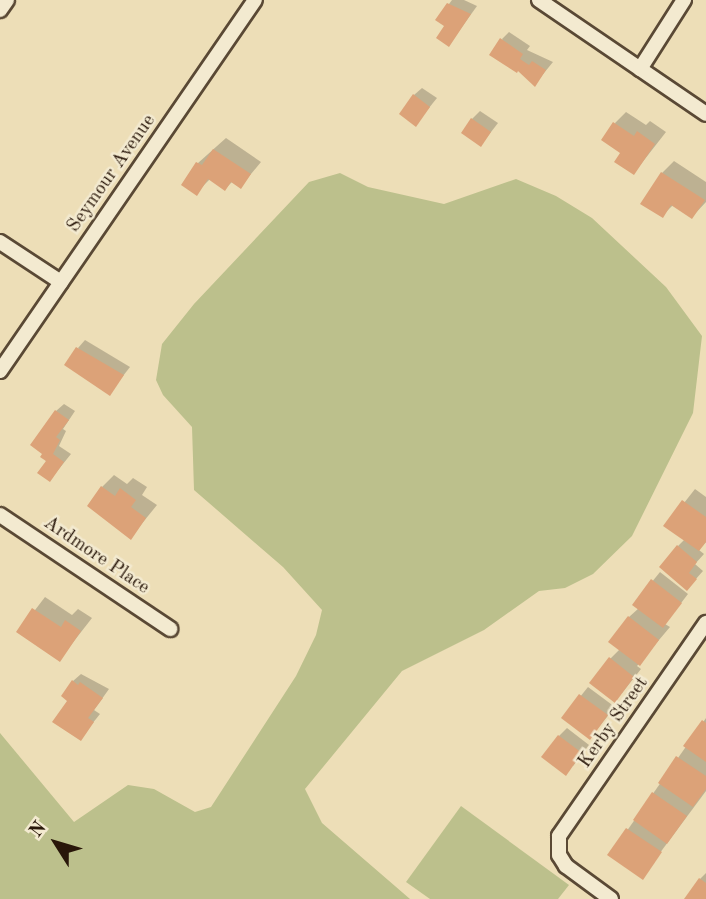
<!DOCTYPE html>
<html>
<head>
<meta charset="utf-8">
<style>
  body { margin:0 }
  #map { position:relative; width:706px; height:899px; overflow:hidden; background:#eddeb7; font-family:"Old Standard TT",serif }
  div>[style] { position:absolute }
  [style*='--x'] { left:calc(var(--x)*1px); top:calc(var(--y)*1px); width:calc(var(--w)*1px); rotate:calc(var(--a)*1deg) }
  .green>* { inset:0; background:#bcc08c }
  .shadow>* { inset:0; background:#0003 }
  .building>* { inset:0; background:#dca278 }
  .roads { filter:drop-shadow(2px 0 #5a4935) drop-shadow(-2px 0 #5a4935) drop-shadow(0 2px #5a4935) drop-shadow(0 -2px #5a4935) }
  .minor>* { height:14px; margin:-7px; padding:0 7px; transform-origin:7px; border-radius:7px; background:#f3ead0 }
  span { translate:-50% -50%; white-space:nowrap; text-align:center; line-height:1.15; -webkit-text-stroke:5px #f3ead0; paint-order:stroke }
  .street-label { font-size:19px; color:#29170a }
  .north { position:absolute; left:21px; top:808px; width:70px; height:70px; -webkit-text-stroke:5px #f3ead0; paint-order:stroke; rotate:307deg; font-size:19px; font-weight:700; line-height:28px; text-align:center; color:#29170a }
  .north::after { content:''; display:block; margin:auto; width:24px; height:32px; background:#29170a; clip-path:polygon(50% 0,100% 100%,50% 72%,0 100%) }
</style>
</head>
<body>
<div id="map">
  <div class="green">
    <i style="clip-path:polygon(340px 173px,368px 187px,444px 204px,516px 179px,556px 196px,592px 218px,666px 287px,702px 336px,693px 413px,632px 536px,593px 574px,565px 588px,539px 591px,484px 630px,402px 671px,305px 789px,322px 823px,410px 899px,0 899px,0 733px,74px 822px,128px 785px,154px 789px,195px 812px,211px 807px,296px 676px,316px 635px,322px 610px,283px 567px,194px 490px,192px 427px,163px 395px,156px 380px,162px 344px,194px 304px,309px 182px)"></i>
    <i style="clip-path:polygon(461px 806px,569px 885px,558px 899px,430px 899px,406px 882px)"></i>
  </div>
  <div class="shadow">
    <i style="clip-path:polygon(452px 0,464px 0,477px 6px,449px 45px,446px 25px,449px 4px)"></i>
    <i style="clip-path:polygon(509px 32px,530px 46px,527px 50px,553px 62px,535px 84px,519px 69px,502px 39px)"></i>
    <i style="clip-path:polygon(422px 88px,437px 98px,416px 124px,414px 95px)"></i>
    <i style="clip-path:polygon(480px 111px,498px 123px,481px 145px,472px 119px)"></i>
    <i style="clip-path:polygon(626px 112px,646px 125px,650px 121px,666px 132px,634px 173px,622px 152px,615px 123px)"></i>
    <i style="clip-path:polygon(226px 138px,261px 162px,241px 186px,233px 181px,225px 189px,210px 179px,196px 193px,198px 163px)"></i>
    <i style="clip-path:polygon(674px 161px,706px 182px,706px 202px,692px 217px,673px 205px,662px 216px,662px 173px)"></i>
    <i style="clip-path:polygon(85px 340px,130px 367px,109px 394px,78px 348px)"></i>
    <i style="clip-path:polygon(64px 404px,75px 411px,63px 429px,66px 431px,59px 446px,71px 454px,50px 480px,44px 453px,56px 411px)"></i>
    <i style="clip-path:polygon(114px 475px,127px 484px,133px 478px,147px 487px,142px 495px,157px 505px,131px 537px,102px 487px)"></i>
    <i style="clip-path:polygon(695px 489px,706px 497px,706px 542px,699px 550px,704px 554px,695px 564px,703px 571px,687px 589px,678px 546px,685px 539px,666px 526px)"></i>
    <i style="clip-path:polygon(660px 572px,688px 594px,665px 624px,670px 627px,637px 666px,641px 669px,622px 693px,610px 659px,620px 649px,629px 617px,639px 608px,634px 604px)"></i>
    <i style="clip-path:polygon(45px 597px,72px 615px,78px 609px,92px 618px,60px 659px,19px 631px)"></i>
    <i style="clip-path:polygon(81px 674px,109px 689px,94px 710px,100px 714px,80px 739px,70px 701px,73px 681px)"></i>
    <i style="clip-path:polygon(588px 687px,615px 707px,590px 738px,563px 718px)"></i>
    <i style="clip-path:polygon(706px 718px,706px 791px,642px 877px,610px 855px)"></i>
    <i style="clip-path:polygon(567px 728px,589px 745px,573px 766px,559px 736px)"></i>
    <i style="clip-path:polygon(706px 873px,706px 899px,686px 899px,700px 879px)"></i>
  </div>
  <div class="building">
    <i style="clip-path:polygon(447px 3px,471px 14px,449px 47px,436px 38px,444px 26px,435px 20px)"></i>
    <i style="clip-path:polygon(500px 38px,523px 54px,520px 59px,529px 65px,532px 61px,546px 70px,535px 87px,518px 71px,517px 73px,489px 55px)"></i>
    <i style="clip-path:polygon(413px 94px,430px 107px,416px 127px,399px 114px)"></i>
    <i style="clip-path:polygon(471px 118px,491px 132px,481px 147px,461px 133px)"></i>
    <i style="clip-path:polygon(613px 122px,634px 136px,637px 131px,655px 144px,634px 175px,614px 162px,620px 153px,601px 140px)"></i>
    <i style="clip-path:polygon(213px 149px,251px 174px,241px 189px,231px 182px,225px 191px,208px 179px,197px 196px,181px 185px,196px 162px,202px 165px)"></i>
    <i style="clip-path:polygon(661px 172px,705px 200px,692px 219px,671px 205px,663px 218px,640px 204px)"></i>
    <i style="clip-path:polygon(76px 347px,124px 375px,110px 396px,64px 365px)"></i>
    <i style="clip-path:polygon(55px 410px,69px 420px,56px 437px,60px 440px,53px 454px,64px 462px,50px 482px,37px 473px,46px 461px,40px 457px,42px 454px,30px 445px)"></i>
    <i style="clip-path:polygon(101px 486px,115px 496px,120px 488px,136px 500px,131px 507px,146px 518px,131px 540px,87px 506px)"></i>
    <i style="clip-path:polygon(682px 500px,706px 517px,706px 542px,699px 551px,663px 526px)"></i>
    <i style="clip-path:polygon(677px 545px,697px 562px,689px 573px,697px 579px,687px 591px,659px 567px)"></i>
    <i style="clip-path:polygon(651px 579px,682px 603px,663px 628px,632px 605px)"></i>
    <i style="clip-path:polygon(32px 608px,61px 627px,65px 620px,81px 631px,60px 662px,16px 632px)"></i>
    <i style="clip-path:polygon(628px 616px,659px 640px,640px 666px,608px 642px)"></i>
    <i style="clip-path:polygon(609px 657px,634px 677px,615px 703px,589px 683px)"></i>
    <i style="clip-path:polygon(72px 680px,78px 685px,80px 682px,103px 698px,88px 718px,94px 722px,81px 741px,52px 722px,67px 701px,61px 696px)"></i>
    <i style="clip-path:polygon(579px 694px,608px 715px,590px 740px,561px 718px)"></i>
    <i style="clip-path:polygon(702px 720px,706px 723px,706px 762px,683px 746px)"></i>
    <i style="clip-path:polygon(558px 735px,582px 753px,566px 776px,541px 757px)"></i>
    <i style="clip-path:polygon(676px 756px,706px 776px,706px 789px,693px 807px,658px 783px)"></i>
    <i style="clip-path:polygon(652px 792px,687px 816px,667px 844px,633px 820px)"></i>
    <i style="clip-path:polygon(626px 828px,662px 852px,643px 880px,607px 855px)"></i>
    <i style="clip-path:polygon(699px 878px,706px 883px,706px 899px,684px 899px)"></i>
  </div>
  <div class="roads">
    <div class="minor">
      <i style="--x:539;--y:0;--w:202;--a:34.3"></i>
      <i style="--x:0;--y:10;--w:12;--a:-55"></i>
      <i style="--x:640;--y:69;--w:82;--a:-57.5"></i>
      <i style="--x:0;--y:242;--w:73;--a:33.3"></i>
      <i style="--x:0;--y:371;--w:450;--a:-55.5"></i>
      <i style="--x:0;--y:515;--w:205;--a:33.8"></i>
      <i style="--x:611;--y:899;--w:56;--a:-143.7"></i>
      <i style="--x:566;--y:866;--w:13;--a:-122"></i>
      <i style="--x:559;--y:855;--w:19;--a:-90"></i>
      <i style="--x:559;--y:836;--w:259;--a:-55.4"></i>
    </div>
  </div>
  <div class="street-label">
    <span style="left:112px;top:174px;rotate:-55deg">Seymour Avenue</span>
    <span style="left:96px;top:556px;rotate:34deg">Ardmore Place</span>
    <span style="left:614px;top:723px;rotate:-55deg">Kerby Street</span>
  </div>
  <div class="north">N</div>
</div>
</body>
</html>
